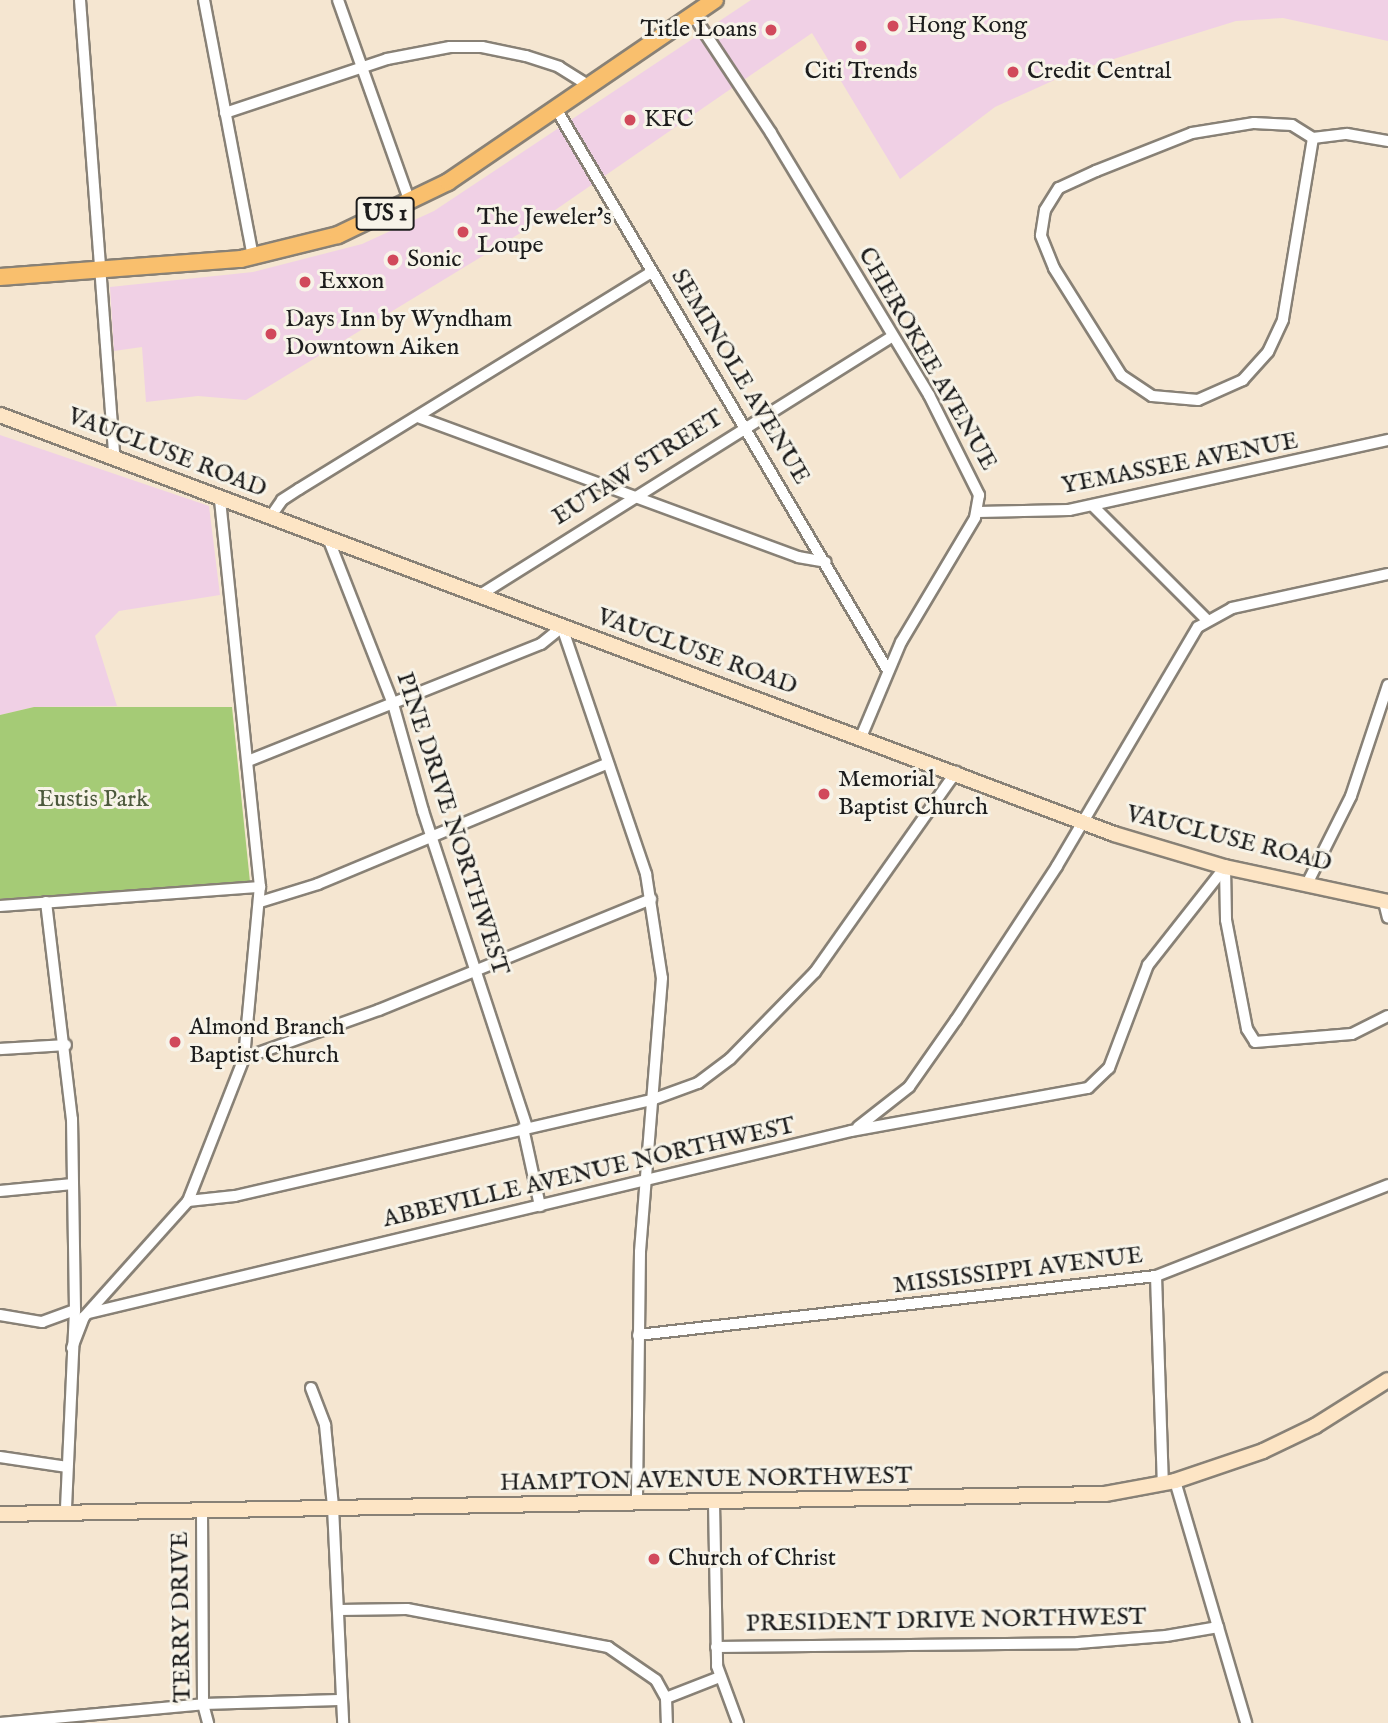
<!DOCTYPE html>
<html>
<head>
<meta charset="utf-8">
<style>
  body { margin:0 }
  #map { position:relative; width:1388px; height:1723px; overflow:hidden; background:#f5e6d1; font-family:"IM FELL English",serif }
  div>[style] { position:absolute }
  [style*='--x'] { left:calc(var(--x)*1px); top:calc(var(--y)*1px); width:calc(var(--w)*1px); rotate:calc(var(--a)*1deg) }
  .built>* { inset:0; background:#f0d0e5 }
  .green>* { inset:0; background:#a5cb76 }
  .roads { filter:drop-shadow(2px 0 #888176) drop-shadow(-2px 0 #888176) drop-shadow(0 2px #888176) drop-shadow(0 -2px #888176) }
  .street>* { height:10px; margin:-5px; padding:0 5px; transform-origin:5px; border-radius:5px; background:#fff }
  .secondary>* { height:14px; margin:-7px; padding:0 7px; transform-origin:7px; border-radius:7px; background:#fde5c5 }
  .primary>* { height:16px; margin:-8px; padding:0 8px; transform-origin:8px; border-radius:8px; background:#f9bf6d }
  .dots>* { width:19px; height:19px; translate:-50% -50%; box-sizing:border-box; border:4px solid #f7f3e8; border-radius:50% }
  span { translate:-50% -50%; white-space:nowrap; text-align:center; line-height:1.15; -webkit-text-stroke:6px #f7f3e8; paint-order:stroke }
  .shield-label span { padding:2px 5px; background:#f7f3e8; border:2px solid; border-radius:5px; -webkit-text-stroke-width:0 }
  .shield-label { font-size:23px; color:#1c1c1c; font-weight:700 }
  .poi-label { font-size:24px; color:#1c1c1c }
  .left { translate:0 -50%; text-align:left }
  .right { translate:-100% -50%; text-align:right }
  .street-label { font-size:24px; color:#1c1c1c }
  .park-label { font-size:24px; color:#4c593c }
</style>
</head>
<body>
<div id="map">
  <div class="built">
    <i style="clip-path:polygon(751px 0,1388px 0,1388px 41px,1283px 18px,1236px 21px,1072px 72px,995px 107px,900px 179px,812px 33px,532px 226px,246px 400px,198px 396px,146px 402px,142px 347px,114px 351px,110px 287px,253px 272px,362px 244px,434px 211px)"></i>
    <i style="clip-path:polygon(0 435px,209px 506px,220px 595px,119px 611px,95px 636px,117px 706px,34px 707px,0 715px)"></i>
  </div>
  <div class="green">
    <i style="clip-path:polygon(34px 707px,232px 707px,250px 882px,0 899px,0 715px)"></i>
  </div>
  <div class="roads">
    <div class="street">
      <i style="--x:80;--y:0;--w:458;--a:85.7"></i>
      <i style="--x:204;--y:0;--w:262;--a:79.2"></i>
      <i style="--x:338;--y:0;--w:214;--a:70.4"></i>
      <i style="--x:693;--y:15;--w:141;--a:56.5"></i>
      <i style="--x:771;--y:133;--w:306;--a:58.9"></i>
      <i style="--x:929;--y:395;--w:112;--a:63.4"></i>
      <i style="--x:979;--y:495;--w:23;--a:100"></i>
      <i style="--x:975;--y:518;--w:144;--a:120.8"></i>
      <i style="--x:901;--y:642;--w:103;--a:112.8"></i>
      <i style="--x:555;--y:107;--w:653;--a:59.43"></i>
      <i style="--x:225;--y:113;--w:171;--a:-18.4"></i>
      <i style="--x:387;--y:59;--w:64;--a:-10.8"></i>
      <i style="--x:450;--y:47;--w:32;--a:0"></i>
      <i style="--x:482;--y:47;--w:45;--a:11.6"></i>
      <i style="--x:526;--y:56;--w:35;--a:18"></i>
      <i style="--x:559;--y:67;--w:34;--a:32"></i>
      <i style="--x:1254;--y:123;--w:38;--a:3"></i>
      <i style="--x:1292;--y:125;--w:25;--a:32"></i>
      <i style="--x:1313;--y:138;--w:184;--a:99.4"></i>
      <i style="--x:1283;--y:320;--w:35;--a:115"></i>
      <i style="--x:1268;--y:352;--w:38;--a:132"></i>
      <i style="--x:1243;--y:380;--w:49;--a:156"></i>
      <i style="--x:1198;--y:400;--w:46;--a:-175"></i>
      <i style="--x:1152;--y:396;--w:37;--a:-146"></i>
      <i style="--x:1121;--y:375;--w:126;--a:-122.1"></i>
      <i style="--x:1054;--y:268;--w:35;--a:-112"></i>
      <i style="--x:1041;--y:235;--w:25;--a:-81"></i>
      <i style="--x:1045;--y:210;--w:26;--a:-58"></i>
      <i style="--x:1059;--y:188;--w:41;--a:-24.7"></i>
      <i style="--x:1096;--y:171;--w:103;--a:-21.6"></i>
      <i style="--x:1192;--y:133;--w:63;--a:-9.2"></i>
      <i style="--x:1313;--y:138;--w:34;--a:-7"></i>
      <i style="--x:1347;--y:134;--w:42;--a:9.7"></i>
      <i style="--x:418;--y:417;--w:405;--a:20.2"></i>
      <i style="--x:798;--y:557;--w:28;--a:10"></i>
      <i style="--x:1093;--y:506;--w:161;--a:45"></i>
      <i style="--x:978;--y:512;--w:91;--a:-1.3"></i>
      <i style="--x:1069;--y:510;--w:327;--a:-12.4"></i>
      <i style="--x:271;--y:516;--w:19;--a:-55"></i>
      <i style="--x:282;--y:500;--w:20;--a:-33"></i>
      <i style="--x:299;--y:489;--w:414;--a:-31.6"></i>
      <i style="--x:328;--y:538;--w:178;--a:68.6"></i>
      <i style="--x:393;--y:704;--w:111;--a:74.3"></i>
      <i style="--x:423;--y:811;--w:333;--a:71.8"></i>
      <i style="--x:480;--y:595;--w:487;--a:-32.1"></i>
      <i style="--x:248;--y:761;--w:315;--a:-21.8"></i>
      <i style="--x:541;--y:644;--w:27;--a:-39"></i>
      <i style="--x:562;--y:627;--w:261;--a:71.2"></i>
      <i style="--x:646;--y:874;--w:105;--a:81.3"></i>
      <i style="--x:662;--y:978;--w:275;--a:94.6"></i>
      <i style="--x:640;--y:1252;--w:252;--a:90.7"></i>
      <i style="--x:1225;--y:867;--w:53;--a:88.9"></i>
      <i style="--x:1226;--y:920;--w:111;--a:79.1"></i>
      <i style="--x:1247;--y:1029;--w:15;--a:58"></i>
      <i style="--x:1255;--y:1042;--w:97;--a:-4.7"></i>
      <i style="--x:1352;--y:1034;--w:40;--a:-26.6"></i>
      <i style="--x:1307;--y:884;--w:98;--a:-63.4"></i>
      <i style="--x:1351;--y:796;--w:117;--a:-71.6"></i>
      <i style="--x:46;--y:902;--w:219;--a:83.2"></i>
      <i style="--x:72;--y:1119;--w:191;--a:89.1"></i>
      <i style="--x:75;--y:1310;--w:201;--a:92.6"></i>
      <i style="--x:260;--y:902;--w:61;--a:-17.2"></i>
      <i style="--x:318;--y:884;--w:314;--a:-22.6"></i>
      <i style="--x:1384;--y:902;--w:16;--a:76"></i>
      <i style="--x:0;--y:906;--w:261;--a:-4.2"></i>
      <i style="--x:0;--y:1049;--w:66;--a:-3.5"></i>
      <i style="--x:244;--y:1058;--w:143;--a:-19.6"></i>
      <i style="--x:379;--y:1010;--w:294;--a:-22.2"></i>
      <i style="--x:858;--y:1127;--w:65;--a:-38.1"></i>
      <i style="--x:909;--y:1087;--w:82;--a:-55"></i>
      <i style="--x:956;--y:1020;--w:184;--a:-56.7"></i>
      <i style="--x:1057;--y:866;--w:277;--a:-59.5"></i>
      <i style="--x:1198;--y:627;--w:39;--a:-29"></i>
      <i style="--x:1232;--y:608;--w:160;--a:-12.3"></i>
      <i style="--x:523;--y:1128;--w:80;--a:77.7"></i>
      <i style="--x:0;--y:1191;--w:73;--a:-5.5"></i>
      <i style="--x:188;--y:1201;--w:47;--a:-6.1"></i>
      <i style="--x:235;--y:1196;--w:430;--a:-13"></i>
      <i style="--x:654;--y:1099;--w:47;--a:-20"></i>
      <i style="--x:698;--y:1083;--w:40;--a:-37"></i>
      <i style="--x:730;--y:1059;--w:122;--a:-45.7"></i>
      <i style="--x:815;--y:972;--w:245;--a:-54.8"></i>
      <i style="--x:1156;--y:1276;--w:208;--a:88.1"></i>
      <i style="--x:89;--y:1313;--w:783;--a:-13.43"></i>
      <i style="--x:851;--y:1131;--w:241;--a:-10.3"></i>
      <i style="--x:1088;--y:1088;--w:29;--a:-44"></i>
      <i style="--x:1109;--y:1068;--w:110;--a:-69.3"></i>
      <i style="--x:1148;--y:965;--w:125;--a:-51.8"></i>
      <i style="--x:0;--y:1315;--w:43;--a:9.5"></i>
      <i style="--x:42;--y:1322;--w:35;--a:-20"></i>
      <i style="--x:638;--y:1335;--w:521;--a:-6.5"></i>
      <i style="--x:1156;--y:1276;--w:249;--a:-21.4"></i>
      <i style="--x:72;--y:1348;--w:33;--a:-69"></i>
      <i style="--x:84;--y:1317;--w:156;--a:-48.1"></i>
      <i style="--x:188;--y:1201;--w:154;--a:-68.6"></i>
      <i style="--x:244;--y:1058;--w:172;--a:-84.7"></i>
      <i style="--x:260;--y:887;--w:391;--a:-95.9"></i>
      <i style="--x:311;--y:1388;--w:40;--a:69"></i>
      <i style="--x:325;--y:1425;--w:82;--a:84.4"></i>
      <i style="--x:333;--y:1507;--w:216;--a:87.3"></i>
      <i style="--x:0;--y:1457;--w:68;--a:8.5"></i>
      <i style="--x:1175;--y:1481;--w:252;--a:73.6"></i>
      <i style="--x:714;--y:1503;--w:163;--a:88.9"></i>
      <i style="--x:717;--y:1666;--w:61;--a:69.8"></i>
      <i style="--x:202;--y:1510;--w:194;--a:89.7"></i>
      <i style="--x:203;--y:1704;--w:20;--a:75"></i>
      <i style="--x:339;--y:1610;--w:68;--a:-0.8"></i>
      <i style="--x:407;--y:1609;--w:205;--a:10.7"></i>
      <i style="--x:608;--y:1647;--w:58;--a:34.5"></i>
      <i style="--x:656;--y:1680;--w:21;--a:61"></i>
      <i style="--x:666;--y:1698;--w:25;--a:88"></i>
      <i style="--x:716;--y:1647;--w:362;--a:-0.6"></i>
      <i style="--x:1078;--y:1643;--w:88;--a:-4.5"></i>
      <i style="--x:1166;--y:1636;--w:53;--a:-9.8"></i>
      <i style="--x:666;--y:1698;--w:58;--a:-21.3"></i>
      <i style="--x:0;--y:1723;--w:204;--a:-5.3"></i>
      <i style="--x:203;--y:1704;--w:136;--a:-1.7"></i>
    </div>
    <div class="secondary">
      <i style="--x:0;--y:415;--w:1190;--a:20.61"></i>
      <i style="--x:1114;--y:834;--w:116;--a:16.6"></i>
      <i style="--x:1225;--y:867;--w:167;--a:12.1"></i>
      <i style="--x:0;--y:1514;--w:1105;--a:-1.04"></i>
      <i style="--x:1105;--y:1494;--w:71;--a:-10.5"></i>
      <i style="--x:1175;--y:1481;--w:93;--a:-18.8"></i>
      <i style="--x:1263;--y:1451;--w:58;--a:-25.7"></i>
      <i style="--x:1315;--y:1426;--w:86;--a:-32.2"></i>
    </div>
    <div class="primary">
      <i style="--x:0;--y:277;--w:242;--a:-4.3"></i>
      <i style="--x:241;--y:259;--w:100;--a:-13.9"></i>
      <i style="--x:338;--y:235;--w:122;--a:-25.7"></i>
      <i style="--x:448;--y:182;--w:323;--a:-34.3"></i>
    </div>
  </div>
  <div class="dots">
    <i style="left:893px;top:26px;background:#d1495b"></i>
    <i style="left:771px;top:30px;background:#d1495b"></i>
    <i style="left:861px;top:46px;background:#d1495b"></i>
    <i style="left:1013px;top:72px;background:#d1495b"></i>
    <i style="left:630px;top:120px;background:#d1495b"></i>
    <i style="left:463px;top:232px;background:#d1495b"></i>
    <i style="left:393px;top:260px;background:#d1495b"></i>
    <i style="left:305px;top:282px;background:#d1495b"></i>
    <i style="left:271px;top:334px;background:#d1495b"></i>
    <i style="left:824px;top:794px;background:#d1495b"></i>
    <i style="left:175px;top:1042px;background:#d1495b"></i>
    <i style="left:654px;top:1559px;background:#d1495b"></i>
  </div>
  <div class="shield-label">
    <span style="left:385px;top:214px">US 1</span>
  </div>
  <div class="poi-label">
    <span class="left" style="left:907px;top:26px">Hong Kong</span>
    <span class="right" style="left:757px;top:30px">Title Loans</span>
    <span style="left:861px;top:72px">Citi Trends</span>
    <span class="left" style="left:1027px;top:72px">Credit Central</span>
    <span class="left" style="left:644px;top:120px">KFC</span>
    <span class="left" style="left:477px;top:232px">The Jeweler's<br>Loupe</span>
    <span class="left" style="left:407px;top:260px">Sonic</span>
    <span class="left" style="left:319px;top:282px">Exxon</span>
    <span class="left" style="left:285px;top:334px">Days Inn by Wyndham<br>Downtown Aiken</span>
    <span class="left" style="left:838px;top:794px">Memorial<br>Baptist Church</span>
    <span class="left" style="left:189px;top:1042px">Almond Branch<br>Baptist Church</span>
    <span class="left" style="left:668px;top:1559px">Church of Christ</span>
  </div>
  <div class="street-label">
    <span style="left:927px;top:359px;rotate:60deg">CHEROKEE AVENUE</span>
    <span style="left:740px;top:377px;rotate:59deg">SEMINOLE AVENUE</span>
    <span style="left:167px;top:453px;rotate:21deg">VAUCLUSE ROAD</span>
    <span style="left:1180px;top:464px;rotate:-11deg">YEMASSEE AVENUE</span>
    <span style="left:638px;top:468px;rotate:-32deg">EUTAW STREET</span>
    <span style="left:697px;top:652px;rotate:20deg">VAUCLUSE ROAD</span>
    <span style="left:452px;top:824px;rotate:72deg">PINE DRIVE NORTHWEST</span>
    <span style="left:1229px;top:839px;rotate:14deg">VAUCLUSE ROAD</span>
    <span style="left:589px;top:1173px;rotate:-13deg">ABBEVILLE AVENUE NORTHWEST</span>
    <span style="left:1018px;top:1271px;rotate:-7deg">MISSISSIPPI AVENUE</span>
    <span style="left:706px;top:1480px;rotate:-1deg">HAMPTON AVENUE NORTHWEST</span>
    <span style="left:182px;top:1617px;rotate:-91deg">TERRY DRIVE</span>
    <span style="left:946px;top:1621px;rotate:-1deg">PRESIDENT DRIVE NORTHWEST</span>
  </div>
  <div class="park-label">
    <span style="left:93px;top:800px">Eustis Park</span>
  </div>
</div>
</body>
</html>
